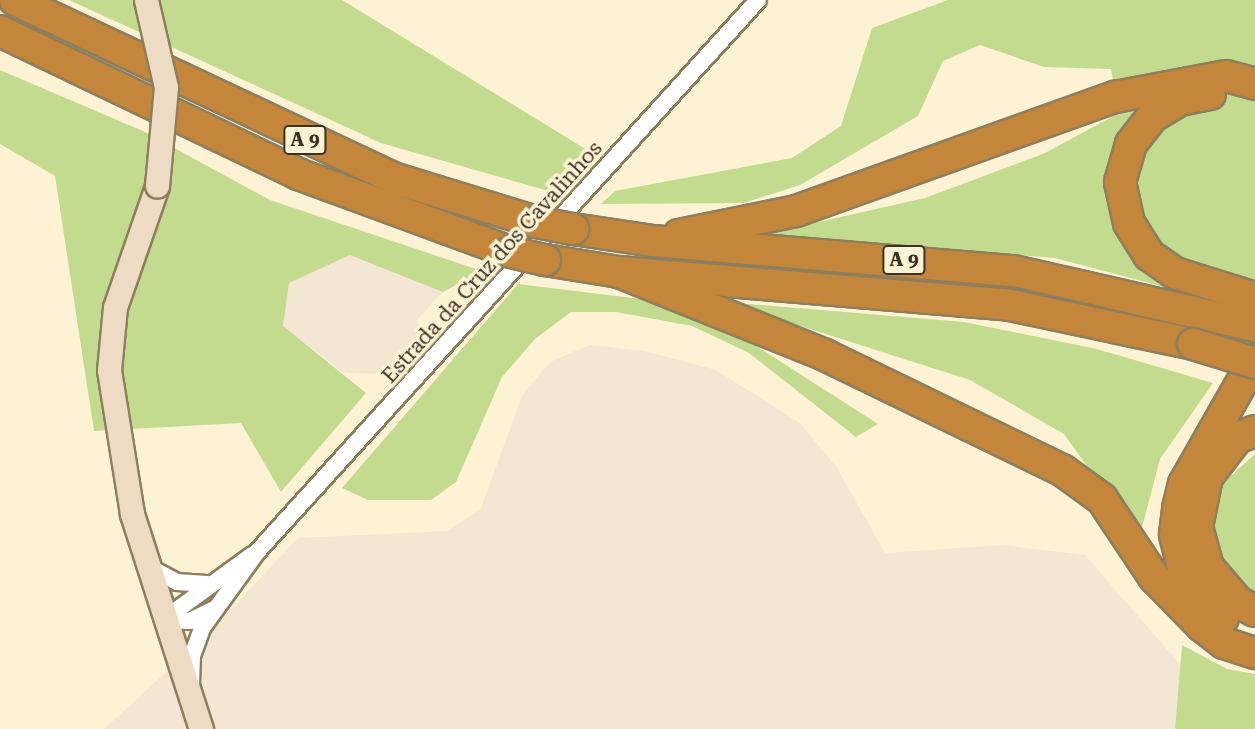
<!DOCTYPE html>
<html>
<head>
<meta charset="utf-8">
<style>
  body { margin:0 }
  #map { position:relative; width:1255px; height:729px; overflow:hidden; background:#fef2d5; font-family:"Roboto Serif",serif }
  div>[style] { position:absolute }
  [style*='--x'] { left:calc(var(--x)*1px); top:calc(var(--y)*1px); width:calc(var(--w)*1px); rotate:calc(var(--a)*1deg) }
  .industrial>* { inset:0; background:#f3e7d3 }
  .green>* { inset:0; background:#c3db8f }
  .roads { filter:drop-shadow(2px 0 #8d7f5e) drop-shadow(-2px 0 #8d7f5e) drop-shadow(0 2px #8d7f5e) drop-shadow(0 -2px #8d7f5e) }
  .minor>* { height:16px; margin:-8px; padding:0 8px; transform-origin:8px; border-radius:8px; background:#fff }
  .secondary>* { height:23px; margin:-11.5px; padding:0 11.5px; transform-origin:11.5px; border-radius:11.5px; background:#eddbc4 }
  .motorway>* { height:30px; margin:-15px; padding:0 15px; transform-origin:15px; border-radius:15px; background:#c3863a }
  .bridges { filter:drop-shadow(2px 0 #8d7f5e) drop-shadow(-2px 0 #8d7f5e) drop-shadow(0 2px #8d7f5e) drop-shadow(0 -2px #8d7f5e) }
  .secondary-bridge>* { height:23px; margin:-11.5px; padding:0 11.5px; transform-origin:11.5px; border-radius:11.5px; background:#eddbc4 }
  .motorway-bridge>* { height:30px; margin:-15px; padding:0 15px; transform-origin:15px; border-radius:15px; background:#c3863a }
  span { translate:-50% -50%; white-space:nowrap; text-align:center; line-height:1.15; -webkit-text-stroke:7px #fef2d5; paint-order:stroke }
  .shield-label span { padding:2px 5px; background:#fef2d5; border:2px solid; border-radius:5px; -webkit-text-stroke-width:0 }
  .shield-label { font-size:19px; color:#393326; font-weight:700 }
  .street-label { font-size:21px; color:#393326 }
</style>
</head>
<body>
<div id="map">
  <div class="industrial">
    <i style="clip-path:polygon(350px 254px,443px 292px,416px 321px,425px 330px,386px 374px,344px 373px,282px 326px,289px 283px)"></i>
    <i style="clip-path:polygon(589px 345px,645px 351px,716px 370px,800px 423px,837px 468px,885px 553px,1002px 545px,1085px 555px,1185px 670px,1255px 686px,1255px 729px,104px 729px,210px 632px,298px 538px,447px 531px,480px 510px,523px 394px,550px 362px)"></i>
  </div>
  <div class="green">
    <i style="clip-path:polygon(69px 0,342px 0,592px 153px,559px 194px,381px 143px)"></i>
    <i style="clip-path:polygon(948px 0,1255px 0,1255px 311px,1055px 258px,757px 236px,925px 198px,1045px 153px,1119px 113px,1111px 69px,1044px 67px,980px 45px,943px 61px,918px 116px,800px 185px,744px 203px,601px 204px,615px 191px,792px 158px,841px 126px,872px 28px)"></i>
    <i style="clip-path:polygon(0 70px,143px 131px,270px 200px,482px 271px,443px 292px,350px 255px,289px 283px,283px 326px,366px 393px,281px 492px,241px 423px,94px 431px,55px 176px,0 144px)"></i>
    <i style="clip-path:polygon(518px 284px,657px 301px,725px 326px,878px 424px,856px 437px,749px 353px,692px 326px,616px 312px,571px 312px,535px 339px,502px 377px,456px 482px,431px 500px,368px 500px,342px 488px)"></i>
    <i style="clip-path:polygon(725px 302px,964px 322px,1097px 349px,1213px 383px,1160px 459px,1139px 539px,1064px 434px,970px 380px)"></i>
    <i style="clip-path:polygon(1255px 454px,1255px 599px,1218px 566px,1210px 539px,1215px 490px)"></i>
    <i style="clip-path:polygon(1182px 645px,1227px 669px,1255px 674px,1255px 729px,1175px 729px)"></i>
  </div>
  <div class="roads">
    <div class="minor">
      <i style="--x:147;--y:566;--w:34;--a:28"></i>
      <i style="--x:177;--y:582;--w:30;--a:4"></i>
      <i style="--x:163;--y:620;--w:110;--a:-36.1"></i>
      <i style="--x:163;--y:620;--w:27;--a:2"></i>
      <i style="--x:190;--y:621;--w:25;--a:-26"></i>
      <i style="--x:191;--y:684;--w:28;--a:-88"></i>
      <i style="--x:192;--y:656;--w:30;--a:-70"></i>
      <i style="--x:202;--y:628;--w:94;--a:-54.1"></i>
      <i style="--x:257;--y:552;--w:745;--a:-47.77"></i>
    </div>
    <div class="secondary">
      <i style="--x:157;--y:186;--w:128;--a:109.1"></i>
      <i style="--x:115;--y:307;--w:63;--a:95.4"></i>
      <i style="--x:109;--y:370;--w:146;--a:80.9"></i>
      <i style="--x:132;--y:514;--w:226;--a:72.2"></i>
    </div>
    <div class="motorway">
      <i style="--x:15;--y:0;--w:418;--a:25.2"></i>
      <i style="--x:393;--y:178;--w:150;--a:17.1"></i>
      <i style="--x:0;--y:31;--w:331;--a:25.6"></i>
      <i style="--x:298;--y:174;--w:226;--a:20.2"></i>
      <i style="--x:1210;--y:94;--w:31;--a:169"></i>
      <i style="--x:1180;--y:100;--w:33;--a:149"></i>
      <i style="--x:1152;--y:117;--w:34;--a:128"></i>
      <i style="--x:1131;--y:144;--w:40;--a:106"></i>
      <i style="--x:1120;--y:182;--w:42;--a:77.6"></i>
      <i style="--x:1129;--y:223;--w:38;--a:58"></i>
      <i style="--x:1149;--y:255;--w:32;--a:35"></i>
      <i style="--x:1175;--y:273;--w:84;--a:17.4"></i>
      <i style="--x:573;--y:229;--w:81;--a:8.5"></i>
      <i style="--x:653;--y:241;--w:362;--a:4.8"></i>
      <i style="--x:1014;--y:271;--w:247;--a:12.9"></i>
      <i style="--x:679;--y:235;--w:119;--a:-11.6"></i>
      <i style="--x:796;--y:211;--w:339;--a:-19.7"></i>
      <i style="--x:1115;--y:97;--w:113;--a:-10.7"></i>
      <i style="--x:1226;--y:76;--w:30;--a:15"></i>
      <i style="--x:545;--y:260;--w:75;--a:9.2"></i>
      <i style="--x:619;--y:272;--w:392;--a:4.8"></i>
      <i style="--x:1010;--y:305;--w:187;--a:12"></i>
      <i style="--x:619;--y:272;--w:222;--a:21.9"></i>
      <i style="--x:825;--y:355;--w:263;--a:25.9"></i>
      <i style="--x:1062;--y:470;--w:49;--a:35.9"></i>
      <i style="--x:1102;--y:499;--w:94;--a:56.3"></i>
      <i style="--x:1154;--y:577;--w:69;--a:45.6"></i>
      <i style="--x:1202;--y:626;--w:28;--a:38"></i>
      <i style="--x:1224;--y:643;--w:33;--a:18"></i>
      <i style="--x:1255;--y:431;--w:19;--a:159"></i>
      <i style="--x:1237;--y:438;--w:49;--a:127.6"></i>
      <i style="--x:1207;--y:477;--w:51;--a:101.3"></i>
      <i style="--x:1197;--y:527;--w:41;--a:74.6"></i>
      <i style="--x:1208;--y:567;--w:46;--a:49.4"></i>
      <i style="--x:1238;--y:602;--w:19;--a:28"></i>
      <i style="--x:1223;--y:618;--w:61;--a:-129.7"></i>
      <i style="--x:1184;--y:571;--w:38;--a:-104"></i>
      <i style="--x:1175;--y:534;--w:26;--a:-83"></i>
      <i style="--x:1178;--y:508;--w:25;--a:-76"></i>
      <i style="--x:1184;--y:484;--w:144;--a:-60.4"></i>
    </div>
  </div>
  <div class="bridges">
    <div class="secondary-bridge">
      <i style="--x:146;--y:0;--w:89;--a:77.1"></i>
      <i style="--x:166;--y:87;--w:99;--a:95.2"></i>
    </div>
    <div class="motorway-bridge">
      <i style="--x:536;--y:222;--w:38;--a:11"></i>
      <i style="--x:510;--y:252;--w:36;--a:13"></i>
      <i style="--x:1193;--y:344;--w:65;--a:17"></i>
    </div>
  </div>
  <div class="shield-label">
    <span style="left:305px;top:140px">A 9</span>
    <span style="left:904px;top:260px">A 9</span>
  </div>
  <div class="street-label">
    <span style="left:492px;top:262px;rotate:-48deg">Estrada da Cruz dos Cavalinhos</span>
  </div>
</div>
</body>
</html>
